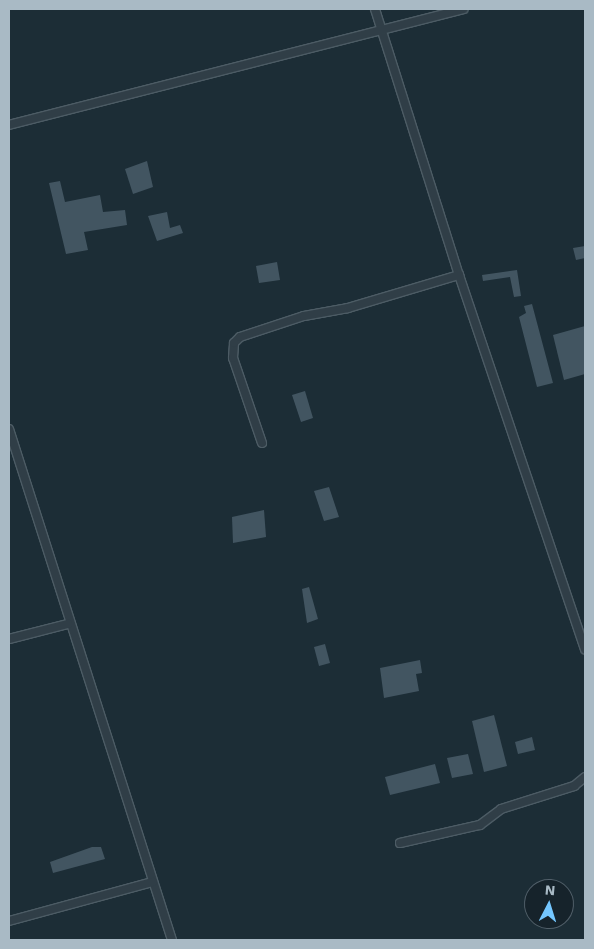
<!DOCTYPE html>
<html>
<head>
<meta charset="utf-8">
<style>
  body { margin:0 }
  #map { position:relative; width:594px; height:949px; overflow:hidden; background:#1c2d36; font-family:"Work Sans",sans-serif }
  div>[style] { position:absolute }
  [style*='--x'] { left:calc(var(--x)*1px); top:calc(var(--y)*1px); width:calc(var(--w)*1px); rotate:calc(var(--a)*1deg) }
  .building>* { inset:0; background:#425561 }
  .roads { filter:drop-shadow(1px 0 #4d5c65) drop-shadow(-1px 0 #4d5c65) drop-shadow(0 1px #4d5c65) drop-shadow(0 -1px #4d5c65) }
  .minor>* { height:8px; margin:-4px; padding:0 4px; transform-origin:4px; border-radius:4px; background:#303e47 }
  span { translate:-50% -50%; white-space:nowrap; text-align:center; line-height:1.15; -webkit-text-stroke:4px #16232b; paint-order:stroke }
  .frame { position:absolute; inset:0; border:10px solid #a9bac5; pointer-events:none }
  .north { position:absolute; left:524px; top:879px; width:50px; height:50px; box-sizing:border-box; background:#16232b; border:1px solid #515f69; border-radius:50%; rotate:5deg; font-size:14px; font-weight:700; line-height:20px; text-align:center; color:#a9bac5 }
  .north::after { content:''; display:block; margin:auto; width:18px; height:22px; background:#74c7ff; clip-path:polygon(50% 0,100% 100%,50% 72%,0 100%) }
</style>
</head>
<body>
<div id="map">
  <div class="building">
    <i style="clip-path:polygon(147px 161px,153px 187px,133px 194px,125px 169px)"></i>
    <i style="clip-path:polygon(60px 181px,65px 202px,100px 195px,103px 212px,125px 210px,127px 225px,84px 232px,88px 250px,66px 254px,49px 183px)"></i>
    <i style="clip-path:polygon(167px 212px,170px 228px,180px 225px,183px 233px,157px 241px,148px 216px)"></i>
    <i style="clip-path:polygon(585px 246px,585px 258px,576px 260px,573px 248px)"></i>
    <i style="clip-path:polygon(277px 262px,280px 280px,259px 283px,256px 266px)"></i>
    <i style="clip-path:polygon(517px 270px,521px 296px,514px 297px,510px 277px,483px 281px,482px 275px)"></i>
    <i style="clip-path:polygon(532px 304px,553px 383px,537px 387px,519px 317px,526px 313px,524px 306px)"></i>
    <i style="clip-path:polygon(585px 326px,585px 374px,564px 380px,553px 335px)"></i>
    <i style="clip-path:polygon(305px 391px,313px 418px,301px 422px,292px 395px)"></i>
    <i style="clip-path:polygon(329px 487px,339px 517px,324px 521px,314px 491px)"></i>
    <i style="clip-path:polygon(264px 510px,266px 537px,233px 543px,232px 517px)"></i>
    <i style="clip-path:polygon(309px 587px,318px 619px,307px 623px,302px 589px)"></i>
    <i style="clip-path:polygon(325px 644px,330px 663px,319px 666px,314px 647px)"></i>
    <i style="clip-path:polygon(420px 660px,422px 673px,416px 674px,419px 691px,384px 698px,380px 668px)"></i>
    <i style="clip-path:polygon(494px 715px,507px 766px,484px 772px,472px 721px)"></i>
    <i style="clip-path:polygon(532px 737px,535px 750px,518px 754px,515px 742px)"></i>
    <i style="clip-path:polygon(468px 754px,473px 774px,452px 778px,447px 758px)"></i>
    <i style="clip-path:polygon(435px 764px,440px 783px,390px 795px,385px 777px)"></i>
    <i style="clip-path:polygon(92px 847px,101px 847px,105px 859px,53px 873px,50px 862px)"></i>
  </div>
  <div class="roads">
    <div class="minor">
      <i style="--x:375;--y:9;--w:279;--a:72.5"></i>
      <i style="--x:459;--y:275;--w:395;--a:71.4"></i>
      <i style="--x:9;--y:125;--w:469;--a:-14.3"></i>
      <i style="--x:9;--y:429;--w:536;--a:72.31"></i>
      <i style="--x:262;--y:443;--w:90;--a:-108.8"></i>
      <i style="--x:233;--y:358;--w:15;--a:-86"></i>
      <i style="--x:234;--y:343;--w:8;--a:-45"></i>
      <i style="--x:240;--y:337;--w:67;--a:-18.2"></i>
      <i style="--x:304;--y:316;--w:45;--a:-10.3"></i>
      <i style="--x:348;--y:308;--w:116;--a:-16.6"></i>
      <i style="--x:9;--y:639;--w:61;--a:-14.3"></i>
      <i style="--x:400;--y:843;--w:82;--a:-12.7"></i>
      <i style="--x:480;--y:825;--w:26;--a:-37"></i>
      <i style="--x:501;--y:809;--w:77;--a:-17.5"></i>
      <i style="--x:574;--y:786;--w:14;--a:-39"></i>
      <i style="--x:9;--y:921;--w:149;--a:-15.2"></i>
    </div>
  </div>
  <div class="frame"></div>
  <div class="north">N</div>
</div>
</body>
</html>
